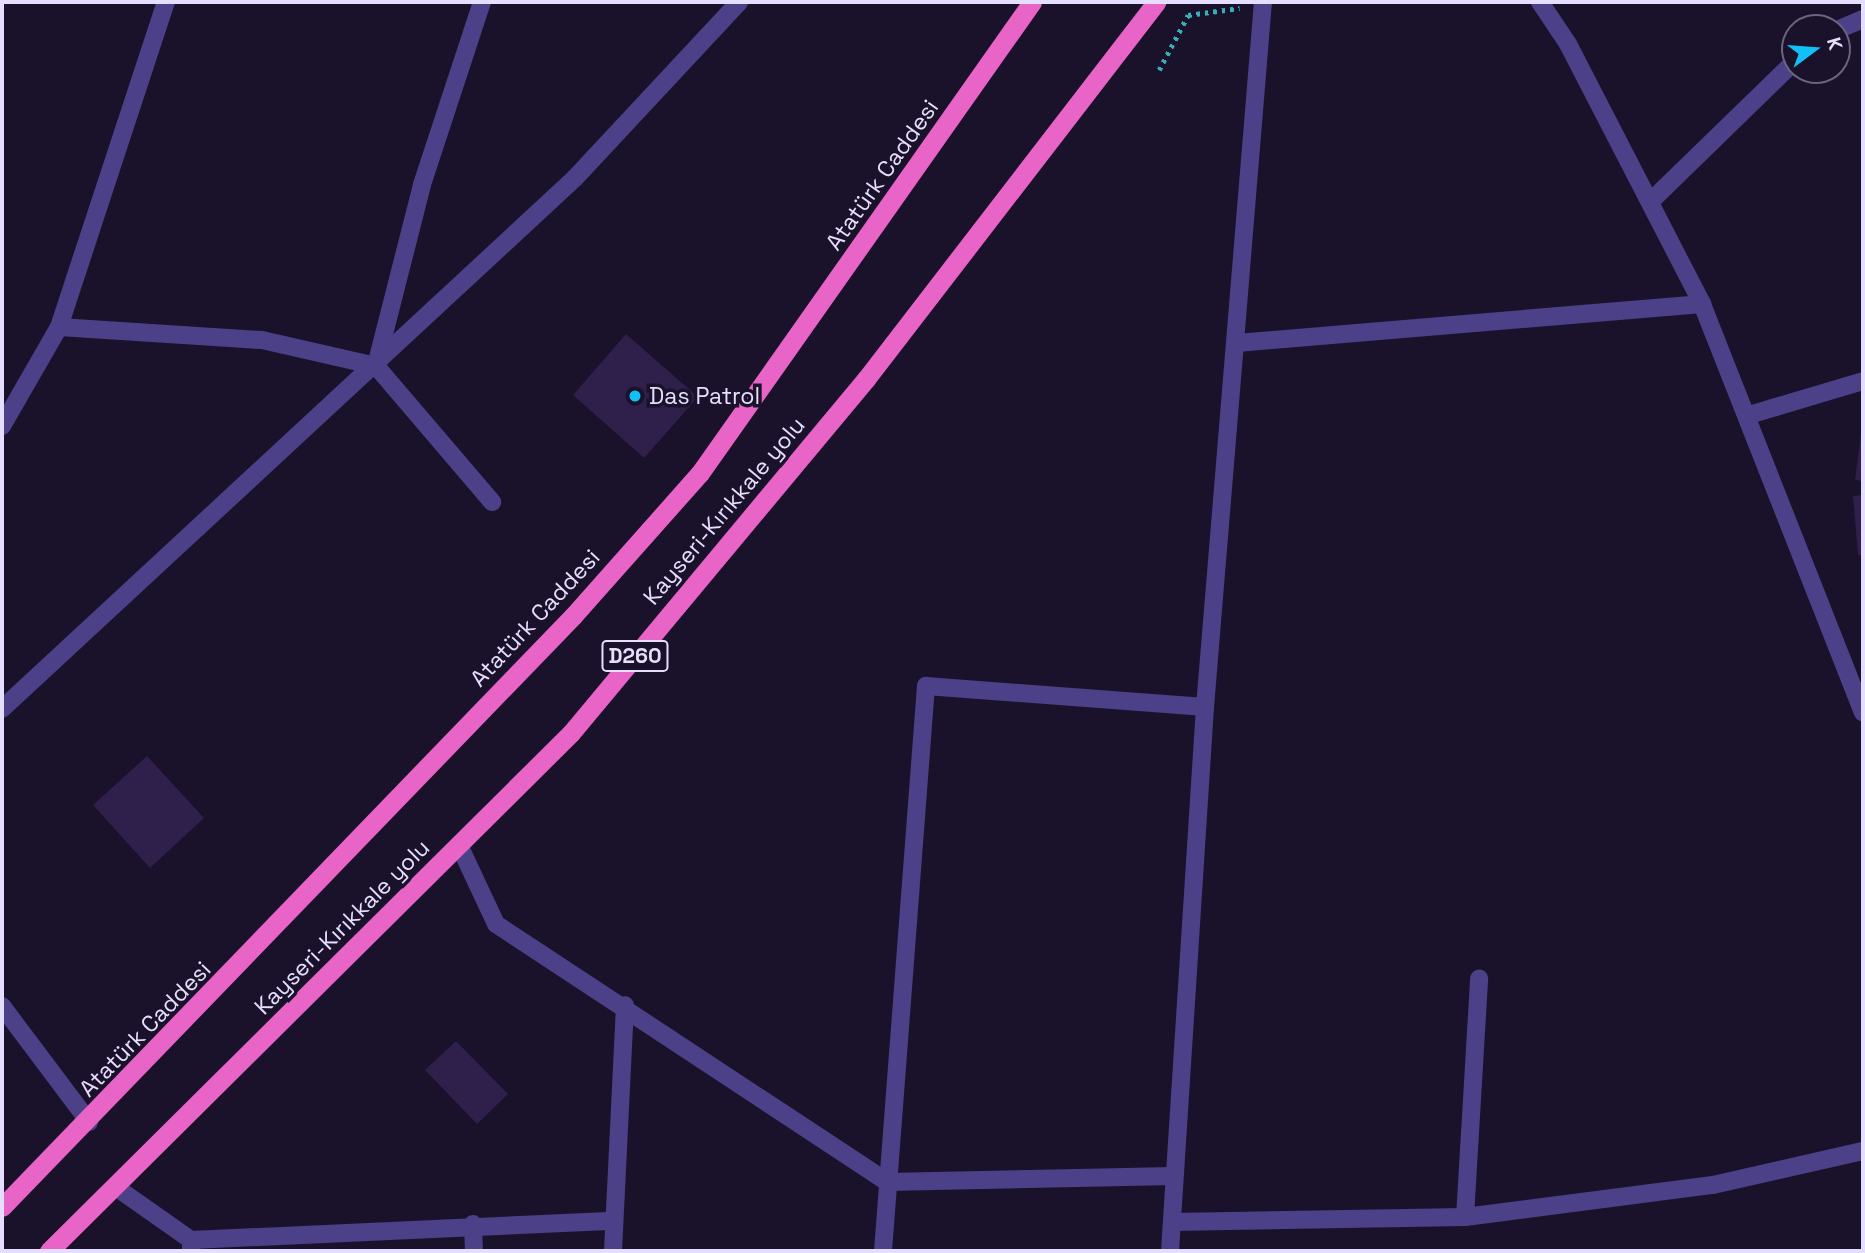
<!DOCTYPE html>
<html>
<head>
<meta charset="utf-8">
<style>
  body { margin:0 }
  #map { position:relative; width:1865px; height:1253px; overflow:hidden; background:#1a122b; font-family:"Space Grotesk",sans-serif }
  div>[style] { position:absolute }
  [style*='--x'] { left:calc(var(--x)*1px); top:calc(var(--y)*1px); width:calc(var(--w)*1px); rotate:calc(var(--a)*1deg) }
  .building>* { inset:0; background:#2e1f4b }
  .path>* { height:4.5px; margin-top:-2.25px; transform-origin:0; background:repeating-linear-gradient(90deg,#36afb9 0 3.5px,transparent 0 8.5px) }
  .service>* { height:18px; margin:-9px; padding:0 9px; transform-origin:9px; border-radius:9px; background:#4c4088 }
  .minor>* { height:18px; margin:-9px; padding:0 9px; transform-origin:9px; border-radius:9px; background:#4c4088 }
  .tertiary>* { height:18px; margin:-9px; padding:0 9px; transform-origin:9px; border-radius:9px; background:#4c4088 }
  .trunk>* { height:19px; margin:-9.5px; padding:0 9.5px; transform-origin:9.5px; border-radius:9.5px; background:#e864c6 }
  .dots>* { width:19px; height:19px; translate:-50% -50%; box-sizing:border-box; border:4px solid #1a122b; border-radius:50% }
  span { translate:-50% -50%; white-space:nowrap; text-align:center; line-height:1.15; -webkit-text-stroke:7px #1a122b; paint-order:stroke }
  .shield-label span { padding:2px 5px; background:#1a122b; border:2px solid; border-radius:5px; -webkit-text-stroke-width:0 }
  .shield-label { font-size:21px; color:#e6defe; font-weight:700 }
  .street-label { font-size:23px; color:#e6defe }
  .poi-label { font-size:23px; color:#e6defe }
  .left { translate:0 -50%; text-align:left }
  .frame { position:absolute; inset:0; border:4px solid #e6defe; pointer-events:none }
  .north { position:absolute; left:1781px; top:14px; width:70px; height:70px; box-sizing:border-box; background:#1a122b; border:2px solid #6c647f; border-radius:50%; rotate:74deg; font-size:19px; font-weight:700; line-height:28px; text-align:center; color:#e6defe }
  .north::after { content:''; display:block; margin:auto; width:24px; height:32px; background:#12c0f5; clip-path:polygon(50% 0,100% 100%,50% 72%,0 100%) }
</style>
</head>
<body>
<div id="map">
  <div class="building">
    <i style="clip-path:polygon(626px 334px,698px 397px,644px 458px,573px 395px)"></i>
    <i style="clip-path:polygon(1863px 419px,1863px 481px,1855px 480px)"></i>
    <i style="clip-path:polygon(1863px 495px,1863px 555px,1858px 555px,1853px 496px)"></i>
    <i style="clip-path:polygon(147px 756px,204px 818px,150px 868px,93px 805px)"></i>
    <i style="clip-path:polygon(456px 1041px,508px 1094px,477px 1124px,425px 1070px)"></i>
  </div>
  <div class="path">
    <i style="--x:1159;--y:70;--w:62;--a:-62.2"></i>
    <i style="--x:1188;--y:15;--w:52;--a:-7.7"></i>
  </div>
  <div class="service">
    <i style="--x:1749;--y:415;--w:119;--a:-16.6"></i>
  </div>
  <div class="minor">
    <i style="--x:482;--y:2;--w:193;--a:108.2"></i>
    <i style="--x:422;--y:185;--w:187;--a:104.3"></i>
    <i style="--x:376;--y:366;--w:179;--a:49.5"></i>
    <i style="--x:1837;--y:30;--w:28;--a:-23"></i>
    <i style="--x:1651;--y:201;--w:201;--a:-44.2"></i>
    <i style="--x:59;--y:327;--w:203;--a:3.7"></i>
    <i style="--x:262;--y:340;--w:117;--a:12.8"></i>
    <i style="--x:1237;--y:343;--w:467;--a:-4.8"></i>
    <i style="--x:2;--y:426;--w:114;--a:-60.1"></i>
    <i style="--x:59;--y:327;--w:342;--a:-71.8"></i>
    <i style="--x:2;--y:709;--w:781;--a:-42.82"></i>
    <i style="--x:575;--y:178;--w:241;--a:-47"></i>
    <i style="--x:459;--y:845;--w:87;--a:64.9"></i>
    <i style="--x:496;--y:924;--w:468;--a:33.4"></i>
    <i style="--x:887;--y:1182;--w:287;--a:-1.2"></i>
    <i style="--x:2;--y:1006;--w:145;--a:53.1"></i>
    <i style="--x:117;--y:1188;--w:90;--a:35.1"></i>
    <i style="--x:191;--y:1240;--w:11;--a:90"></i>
    <i style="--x:1465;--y:1217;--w:239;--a:-86.6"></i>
    <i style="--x:1172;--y:1222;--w:293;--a:-1"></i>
    <i style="--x:1465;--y:1217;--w:250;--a:-7.4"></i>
    <i style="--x:1713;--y:1185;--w:154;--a:-12.8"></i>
    <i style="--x:473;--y:1224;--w:27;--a:88"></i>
    <i style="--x:191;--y:1240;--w:423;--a:-2.6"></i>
    <i style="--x:613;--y:1251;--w:246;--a:-87.2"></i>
    <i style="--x:883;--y:1251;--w:567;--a:-85.65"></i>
    <i style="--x:926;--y:686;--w:280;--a:4.3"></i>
  </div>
  <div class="tertiary">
    <i style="--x:1540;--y:2;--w:50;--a:56.3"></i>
    <i style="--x:1568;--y:44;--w:292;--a:62.7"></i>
    <i style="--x:1702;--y:304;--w:439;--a:68.5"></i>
    <i style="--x:1170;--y:1251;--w:545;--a:-86.32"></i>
    <i style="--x:1205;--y:707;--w:707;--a:-85.3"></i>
  </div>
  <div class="trunk">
    <i style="--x:2;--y:1207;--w:822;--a:-45.99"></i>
    <i style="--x:573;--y:616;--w:191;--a:-48.4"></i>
    <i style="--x:700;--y:473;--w:576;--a:-54.82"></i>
    <i style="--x:49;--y:1251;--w:735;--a:-44.78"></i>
    <i style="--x:571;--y:733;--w:461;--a:-50.2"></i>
    <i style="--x:866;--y:379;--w:476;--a:-52.4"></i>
  </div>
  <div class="dots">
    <i style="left:635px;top:396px;background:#12c0f5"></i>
  </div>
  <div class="shield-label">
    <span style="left:635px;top:656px">D260</span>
  </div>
  <div class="street-label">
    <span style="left:882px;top:175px;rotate:-55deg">Atatürk Caddesi</span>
    <span style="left:724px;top:511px;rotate:-50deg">Kayseri-Kırıkkale yolu</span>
    <span style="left:535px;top:618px;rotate:-47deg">Atatürk Caddesi</span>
    <span style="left:342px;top:927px;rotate:-45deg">Kayseri-Kırıkkale yolu</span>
    <span style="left:145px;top:1029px;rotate:-46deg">Atatürk Caddesi</span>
  </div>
  <div class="poi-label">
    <span class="left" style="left:649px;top:396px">Das Patrol</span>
  </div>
  <div class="frame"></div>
  <div class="north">K</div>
</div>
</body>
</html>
